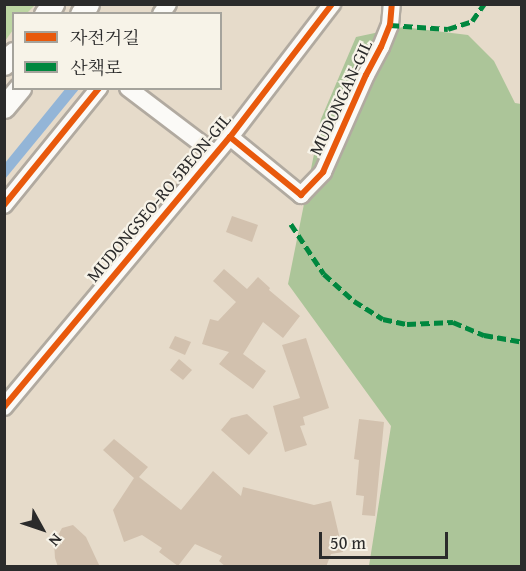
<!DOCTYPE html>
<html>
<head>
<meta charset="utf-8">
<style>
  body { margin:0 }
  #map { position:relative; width:526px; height:571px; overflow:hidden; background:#e6dbca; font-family:"Gentium Book Plus","Noto Serif KR",serif }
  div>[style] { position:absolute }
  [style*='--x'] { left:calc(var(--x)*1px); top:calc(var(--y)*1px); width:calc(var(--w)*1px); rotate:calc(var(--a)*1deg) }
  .green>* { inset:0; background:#bdd6a3 }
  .forest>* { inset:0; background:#acc599 }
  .water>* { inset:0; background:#93b5d7 }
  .building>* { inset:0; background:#d2c1ae }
  .roads { filter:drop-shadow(2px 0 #b1aaa0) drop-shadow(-2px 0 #b1aaa0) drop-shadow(0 2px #b1aaa0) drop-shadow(0 -2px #b1aaa0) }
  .minor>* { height:16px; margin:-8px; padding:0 8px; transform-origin:8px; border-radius:8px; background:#fbfaf7 }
  .major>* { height:21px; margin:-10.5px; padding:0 10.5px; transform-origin:10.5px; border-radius:10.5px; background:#fbfaf7 }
  .quiet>* { height:4.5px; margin-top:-2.25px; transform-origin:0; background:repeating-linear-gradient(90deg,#00873e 0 9px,transparent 0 13.5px) }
  .cycleway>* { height:6px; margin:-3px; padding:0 3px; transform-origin:3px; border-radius:3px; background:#e8590c }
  span { translate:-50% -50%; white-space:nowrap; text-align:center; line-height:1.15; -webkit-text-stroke:4.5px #f7f3e8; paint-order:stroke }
  .street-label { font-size:18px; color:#2b2b2b }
  .frame { position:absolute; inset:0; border:6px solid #2b2b2b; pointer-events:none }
  .legend { position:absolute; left:12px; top:12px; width:210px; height:78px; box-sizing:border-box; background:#f7f3e8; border:2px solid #a5a39c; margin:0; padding:8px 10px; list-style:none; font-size:18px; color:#2b2b2b }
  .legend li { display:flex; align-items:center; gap:12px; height:30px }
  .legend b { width:30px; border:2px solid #a5a39c }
  .north { position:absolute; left:12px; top:499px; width:60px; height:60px; -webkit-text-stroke:4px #f7f3e8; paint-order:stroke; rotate:130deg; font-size:16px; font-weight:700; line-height:24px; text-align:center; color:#2b2b2b }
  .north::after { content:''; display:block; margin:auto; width:21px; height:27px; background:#2b2b2b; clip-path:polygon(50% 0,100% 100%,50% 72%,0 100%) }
  .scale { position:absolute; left:319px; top:532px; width:129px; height:27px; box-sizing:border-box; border:3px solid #2b2b2b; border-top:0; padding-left:8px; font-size:18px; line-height:21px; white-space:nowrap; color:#2b2b2b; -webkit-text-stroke:4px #f7f3e8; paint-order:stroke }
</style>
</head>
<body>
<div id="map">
  <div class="green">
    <i style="clip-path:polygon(5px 4px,35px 5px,27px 13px,14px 14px,13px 30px,5px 41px)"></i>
  </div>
  <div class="forest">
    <i style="clip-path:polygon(403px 27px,468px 35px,494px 61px,515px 103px,521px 104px,521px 566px,369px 566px,391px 426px,288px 284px,321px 119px,356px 37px)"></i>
  </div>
  <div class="water">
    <i style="clip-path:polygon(66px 88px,79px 89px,5px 179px,5px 163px)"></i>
  </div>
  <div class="building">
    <i style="clip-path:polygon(232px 216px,258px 225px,252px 242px,226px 232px)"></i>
    <i style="clip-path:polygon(224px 269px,247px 289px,258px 277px,270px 288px,269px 290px,300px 316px,283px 338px,263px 322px,243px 354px,266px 371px,253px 389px,219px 364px,229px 352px,202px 344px,210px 319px,218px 321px,236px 302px,213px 281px)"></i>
    <i style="clip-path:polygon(175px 336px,191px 342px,185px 355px,169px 348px)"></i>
    <i style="clip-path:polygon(306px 338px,329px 408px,303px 417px,305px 425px,300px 426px,307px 445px,285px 452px,273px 406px,300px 398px,282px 345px)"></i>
    <i style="clip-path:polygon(179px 359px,192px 370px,183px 380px,170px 370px)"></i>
    <i style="clip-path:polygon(247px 414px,268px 433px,249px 455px,221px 430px,231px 418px)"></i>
    <i style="clip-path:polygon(359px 419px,384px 422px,375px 516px,362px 515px,364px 496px,356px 495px,359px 460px,354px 459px)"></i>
    <i style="clip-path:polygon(114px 439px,148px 467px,139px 477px,181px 510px,213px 471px,241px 496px,243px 487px,314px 505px,331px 501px,343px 552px,331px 554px,326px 567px,226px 567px,219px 561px,222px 556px,195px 544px,178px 566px,159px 552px,162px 548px,142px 535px,124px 542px,113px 510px,134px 478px,103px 450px)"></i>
    <i style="clip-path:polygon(73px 525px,86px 537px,100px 567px,58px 567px,55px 558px,54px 543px,62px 528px)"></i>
  </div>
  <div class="roads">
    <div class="minor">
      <i style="--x:161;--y:14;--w:12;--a:-55"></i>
      <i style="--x:128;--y:88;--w:109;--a:37.2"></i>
      <i style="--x:230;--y:137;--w:92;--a:39.2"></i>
      <i style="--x:301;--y:195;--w:32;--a:-46"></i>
      <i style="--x:323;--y:172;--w:106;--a:-66.1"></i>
      <i style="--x:366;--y:75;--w:32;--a:-62"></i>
      <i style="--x:381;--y:47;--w:24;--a:-68"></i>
      <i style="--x:390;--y:25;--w:21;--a:-85"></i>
      <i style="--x:4;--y:205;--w:151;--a:-50.9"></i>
      <i style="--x:4;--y:407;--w:352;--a:-50.1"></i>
      <i style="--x:230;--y:137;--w:168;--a:-52.5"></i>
    </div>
    <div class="major">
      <i style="--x:45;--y:14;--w:13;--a:-51"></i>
      <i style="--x:81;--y:14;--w:12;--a:-55"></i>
      <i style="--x:4;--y:64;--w:15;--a:-48"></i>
      <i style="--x:4;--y:107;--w:25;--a:-50"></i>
    </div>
  </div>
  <div class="quiet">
    <i style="--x:390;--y:25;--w:58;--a:3.9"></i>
    <i style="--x:448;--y:29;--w:25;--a:-18"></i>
    <i style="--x:472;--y:21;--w:21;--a:-55"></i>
    <i style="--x:291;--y:224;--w:60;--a:56.6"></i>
    <i style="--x:324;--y:274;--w:40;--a:42"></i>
    <i style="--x:354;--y:301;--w:34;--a:32"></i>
    <i style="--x:383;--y:319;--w:25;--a:12"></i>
    <i style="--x:407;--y:324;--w:46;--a:-2.5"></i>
    <i style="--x:453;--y:322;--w:34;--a:23"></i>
    <i style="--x:484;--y:335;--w:39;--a:10"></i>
  </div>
  <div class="cycleway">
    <i style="--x:230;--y:137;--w:92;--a:39.2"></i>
    <i style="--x:301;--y:195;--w:32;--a:-46"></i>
    <i style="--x:323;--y:172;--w:106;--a:-66.1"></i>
    <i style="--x:366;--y:75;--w:32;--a:-62"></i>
    <i style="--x:381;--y:47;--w:24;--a:-68"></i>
    <i style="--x:390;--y:25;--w:21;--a:-85"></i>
    <i style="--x:4;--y:205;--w:151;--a:-50.9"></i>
    <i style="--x:4;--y:407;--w:352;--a:-50.1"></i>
    <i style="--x:230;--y:137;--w:168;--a:-52.5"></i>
  </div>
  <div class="street-label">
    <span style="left:341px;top:98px;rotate:-65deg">MUDONGAN-GIL</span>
    <span style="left:159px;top:198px;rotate:-50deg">MUDONGSEO-RO 5BEON-GIL</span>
  </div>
  <div class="frame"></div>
  <ul class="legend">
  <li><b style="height:8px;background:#e8590c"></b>자전거길</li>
  <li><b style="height:8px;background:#00873e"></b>산책로</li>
  </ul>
  <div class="north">N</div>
  <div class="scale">50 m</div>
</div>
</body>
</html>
